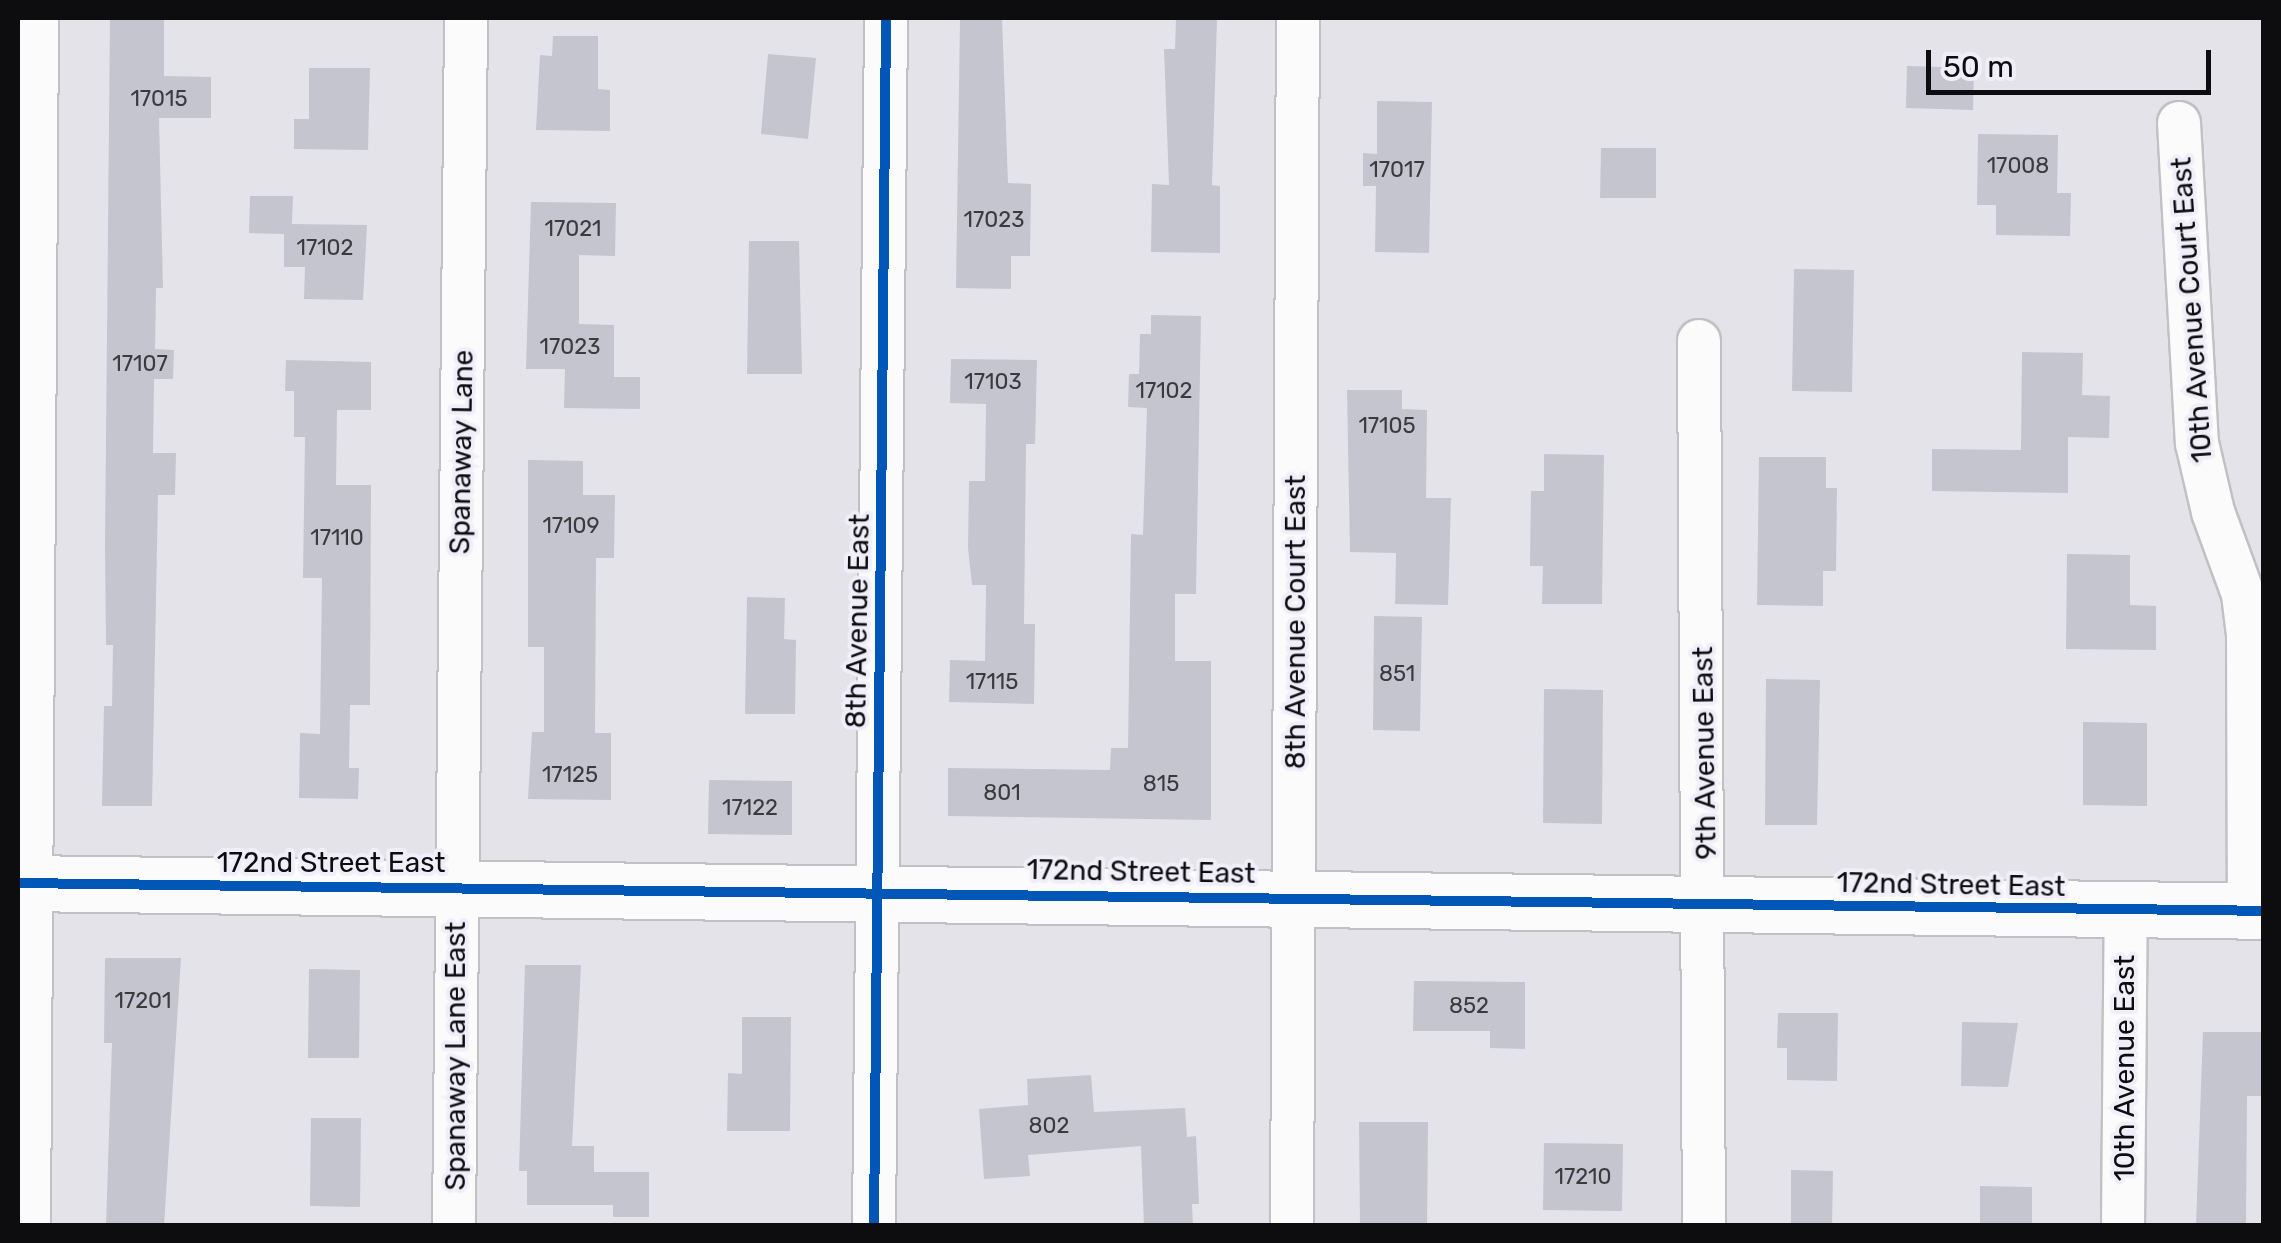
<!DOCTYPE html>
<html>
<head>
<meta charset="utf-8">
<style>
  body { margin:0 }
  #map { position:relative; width:2281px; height:1243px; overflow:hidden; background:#e4e3e9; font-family:Rubik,sans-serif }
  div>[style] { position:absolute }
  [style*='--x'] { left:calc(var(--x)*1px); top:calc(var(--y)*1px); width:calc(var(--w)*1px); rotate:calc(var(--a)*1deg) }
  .building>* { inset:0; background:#c4c5ce }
  .roads { filter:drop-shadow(2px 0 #c1c0c4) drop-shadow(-2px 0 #c1c0c4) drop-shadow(0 2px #c1c0c4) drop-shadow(0 -2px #c1c0c4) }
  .minor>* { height:42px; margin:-21px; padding:0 21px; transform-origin:21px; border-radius:21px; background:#fbfbfc }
  .tertiary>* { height:55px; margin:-27.5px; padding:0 27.5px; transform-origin:27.5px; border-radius:27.5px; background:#fbfbfc }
  .cycleway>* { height:10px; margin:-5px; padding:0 5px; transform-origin:5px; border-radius:5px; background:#0057b8 }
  span { translate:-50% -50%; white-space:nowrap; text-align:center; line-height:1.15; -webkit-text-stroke:8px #f0eef9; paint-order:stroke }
  .number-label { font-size:22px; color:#3b3a3f }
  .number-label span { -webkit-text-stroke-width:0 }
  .street-label { font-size:28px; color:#0d0c0f }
  .frame { position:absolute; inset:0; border:20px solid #0d0c0f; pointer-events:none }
  .scale { position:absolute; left:1926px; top:50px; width:285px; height:45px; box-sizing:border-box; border:5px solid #0d0c0f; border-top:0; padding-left:12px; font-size:30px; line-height:35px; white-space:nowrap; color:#0d0c0f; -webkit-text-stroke:8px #f0eef9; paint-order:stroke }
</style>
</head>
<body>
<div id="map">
  <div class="building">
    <i style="clip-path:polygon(110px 18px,164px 18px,164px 76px,211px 77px,211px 118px,159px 118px,163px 288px,156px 288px,155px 349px,174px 350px,173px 379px,154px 379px,153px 453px,176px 453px,175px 495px,158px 495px,152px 806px,102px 806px,104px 706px,112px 706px,113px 645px,106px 645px,105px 545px)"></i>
    <i style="clip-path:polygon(960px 18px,1002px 18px,1008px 183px,1031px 184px,1030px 256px,1011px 256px,1011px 289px,956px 288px)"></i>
    <i style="clip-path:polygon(1176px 18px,1217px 18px,1212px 185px,1220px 186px,1220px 253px,1151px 252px,1152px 184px,1169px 185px,1164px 49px,1175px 49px)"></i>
    <i style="clip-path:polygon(553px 36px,598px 36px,598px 89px,610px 90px,610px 131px,536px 130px,540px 55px,552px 56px)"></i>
    <i style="clip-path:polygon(768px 54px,816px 58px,808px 139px,761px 134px)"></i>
    <i style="clip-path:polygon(1907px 66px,1974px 68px,1973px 110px,1906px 108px)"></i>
    <i style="clip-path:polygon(309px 68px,370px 68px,368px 150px,294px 149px,294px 119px,309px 119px)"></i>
    <i style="clip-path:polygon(1377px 101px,1432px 102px,1429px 253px,1375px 252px,1376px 186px,1363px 186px,1363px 153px,1377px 154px)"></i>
    <i style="clip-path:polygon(1978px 134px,2058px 135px,2057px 193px,2071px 193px,2070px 236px,1996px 235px,1996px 205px,1977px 205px)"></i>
    <i style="clip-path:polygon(1601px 148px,1656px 148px,1656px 198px,1600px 198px)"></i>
    <i style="clip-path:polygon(250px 196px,293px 196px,292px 224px,367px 225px,363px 300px,304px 299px,305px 267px,284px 267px,284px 234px,249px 233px)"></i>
    <i style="clip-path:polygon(531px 202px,616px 203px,615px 256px,579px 255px,579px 324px,614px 325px,614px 377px,640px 377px,640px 409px,564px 408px,565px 369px,526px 369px)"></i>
    <i style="clip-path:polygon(749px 241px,799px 241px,802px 374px,747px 374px)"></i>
    <i style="clip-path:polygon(1794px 269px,1854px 270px,1852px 392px,1792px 391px)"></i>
    <i style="clip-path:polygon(1151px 315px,1201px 316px,1196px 594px,1175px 594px,1175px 661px,1211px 661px,1211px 820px,948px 816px,948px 768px,1110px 770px,1111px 748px,1128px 748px,1131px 534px,1143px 535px,1147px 408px,1128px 407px,1129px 374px,1139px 374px,1140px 334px,1151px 334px)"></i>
    <i style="clip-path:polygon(2022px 352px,2083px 353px,2082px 395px,2110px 396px,2109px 438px,2068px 437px,2068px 493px,1932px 491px,1932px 449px,2021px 450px)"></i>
    <i style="clip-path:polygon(951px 359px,1037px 360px,1035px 444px,1026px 444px,1024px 624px,1035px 624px,1034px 704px,949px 702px,950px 660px,985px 661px,986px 585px,972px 585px,968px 548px,969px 481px,985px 481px,986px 404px,950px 403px)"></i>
    <i style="clip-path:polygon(286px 360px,371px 362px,371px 410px,337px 410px,336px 485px,371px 485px,370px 705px,350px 705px,349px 768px,359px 768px,358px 799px,299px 798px,300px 733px,320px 734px,322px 578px,303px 578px,305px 437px,294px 437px,294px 391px,285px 391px)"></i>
    <i style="clip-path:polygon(1347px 390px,1402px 390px,1402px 409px,1427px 410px,1426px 498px,1451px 498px,1448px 605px,1395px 604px,1396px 553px,1350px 552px)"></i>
    <i style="clip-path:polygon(1544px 454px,1604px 455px,1602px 604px,1542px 604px,1543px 566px,1530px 566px,1531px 491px,1544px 491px)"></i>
    <i style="clip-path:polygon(1759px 457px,1826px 457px,1826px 488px,1837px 488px,1836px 571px,1823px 571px,1823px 606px,1757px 605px)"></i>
    <i style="clip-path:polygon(528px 460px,583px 461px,583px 495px,615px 495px,614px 558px,596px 558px,595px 733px,611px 733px,611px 800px,528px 799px,532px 732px,544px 732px,544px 647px,528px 647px)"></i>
    <i style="clip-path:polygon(2067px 554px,2130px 555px,2130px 605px,2156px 606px,2156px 650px,2066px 649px)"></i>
    <i style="clip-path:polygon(747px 597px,785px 598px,784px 639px,796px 640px,795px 714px,745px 714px)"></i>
    <i style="clip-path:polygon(1374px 616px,1422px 617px,1420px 731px,1373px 730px)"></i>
    <i style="clip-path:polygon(1766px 679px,1820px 680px,1817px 825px,1765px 825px)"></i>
    <i style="clip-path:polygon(1544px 689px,1603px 690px,1602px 824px,1543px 823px)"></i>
    <i style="clip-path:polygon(2083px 722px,2147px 723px,2147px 806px,2083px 805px)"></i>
    <i style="clip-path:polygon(709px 780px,792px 781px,792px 835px,708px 834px)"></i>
    <i style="clip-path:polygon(105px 958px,181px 958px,164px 1226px,106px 1226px,112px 1043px,104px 1043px)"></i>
    <i style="clip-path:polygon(525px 965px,581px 965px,572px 1146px,594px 1146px,594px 1172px,649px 1172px,649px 1217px,613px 1217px,613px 1205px,527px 1205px,527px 1171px,519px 1171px)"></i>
    <i style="clip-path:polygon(309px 969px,360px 970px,359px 1058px,308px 1058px)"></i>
    <i style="clip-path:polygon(1414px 981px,1525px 982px,1525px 1049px,1490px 1048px,1490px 1031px,1413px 1031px)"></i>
    <i style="clip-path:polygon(1778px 1013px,1838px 1013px,1837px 1081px,1787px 1080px,1787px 1048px,1777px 1048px)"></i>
    <i style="clip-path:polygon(742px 1017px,791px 1017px,790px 1131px,727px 1131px,728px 1073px,742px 1074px)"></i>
    <i style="clip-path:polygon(1962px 1022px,2018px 1023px,2008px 1087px,1961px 1086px)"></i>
    <i style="clip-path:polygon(2203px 1032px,2264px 1032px,2264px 1096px,2247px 1096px,2246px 1226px,2196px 1226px)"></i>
    <i style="clip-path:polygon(1091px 1075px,1094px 1112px,1185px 1108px,1187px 1137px,1196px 1136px,1199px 1204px,1192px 1204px,1193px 1226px,1144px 1226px,1141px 1146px,1028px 1155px,1030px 1176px,984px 1179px,979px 1109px,1028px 1105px,1027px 1079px)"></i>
    <i style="clip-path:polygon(311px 1118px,361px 1118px,360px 1207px,310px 1206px)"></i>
    <i style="clip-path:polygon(1359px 1122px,1428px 1122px,1427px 1226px,1360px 1226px)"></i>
    <i style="clip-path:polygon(1544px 1143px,1623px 1144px,1622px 1211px,1543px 1210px)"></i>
    <i style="clip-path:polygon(1791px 1170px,1833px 1171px,1832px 1226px,1791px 1226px)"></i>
    <i style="clip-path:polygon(1980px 1186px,2032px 1187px,2032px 1226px,1980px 1226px)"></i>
  </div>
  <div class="roads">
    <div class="minor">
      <i style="--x:2179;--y:123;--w:321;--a:86.8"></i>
      <i style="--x:2197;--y:443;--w:71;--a:76.9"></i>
      <i style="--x:2213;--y:512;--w:87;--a:69.9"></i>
      <i style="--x:2243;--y:594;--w:41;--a:83"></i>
      <i style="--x:2248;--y:635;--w:275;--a:89.8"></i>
      <i style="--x:1699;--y:341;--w:885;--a:89.68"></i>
      <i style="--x:29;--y:1226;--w:1208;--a:-89.62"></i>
      <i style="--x:454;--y:1226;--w:1208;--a:-89.43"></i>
      <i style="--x:874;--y:1226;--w:1208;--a:-89.43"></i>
      <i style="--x:1292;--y:1226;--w:1208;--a:-89.72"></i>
      <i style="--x:2123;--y:1226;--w:316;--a:-89.5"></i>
    </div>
    <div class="tertiary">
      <i style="--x:18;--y:883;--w:2246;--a:0.71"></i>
    </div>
  </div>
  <div class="cycleway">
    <i style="--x:18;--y:883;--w:2246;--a:0.71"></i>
    <i style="--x:874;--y:1226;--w:1208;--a:-89.43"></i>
  </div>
  <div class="number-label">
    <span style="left:159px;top:99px">17015</span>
    <span style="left:2018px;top:166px">17008</span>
    <span style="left:1397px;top:170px">17017</span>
    <span style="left:994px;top:220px">17023</span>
    <span style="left:573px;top:229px">17021</span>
    <span style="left:325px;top:248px">17102</span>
    <span style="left:570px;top:347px">17023</span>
    <span style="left:140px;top:364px">17107</span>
    <span style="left:993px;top:382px">17103</span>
    <span style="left:1164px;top:391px">17102</span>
    <span style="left:1387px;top:426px">17105</span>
    <span style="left:571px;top:526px">17109</span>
    <span style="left:337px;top:538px">17110</span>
    <span style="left:1397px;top:674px">851</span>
    <span style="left:992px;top:682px">17115</span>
    <span style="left:570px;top:775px">17125</span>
    <span style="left:1161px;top:784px">815</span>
    <span style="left:1002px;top:793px">801</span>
    <span style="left:750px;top:808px">17122</span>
    <span style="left:143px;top:1001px">17201</span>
    <span style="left:1469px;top:1006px">852</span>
    <span style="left:1049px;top:1126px">802</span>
    <span style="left:1583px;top:1177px">17210</span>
  </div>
  <div class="street-label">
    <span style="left:2192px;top:310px;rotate:-94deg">10th Avenue Court East</span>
    <span style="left:462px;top:452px;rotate:-89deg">Spanaway Lane</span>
    <span style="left:858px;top:621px;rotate:-89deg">8th Avenue East</span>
    <span style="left:1296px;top:622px;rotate:-90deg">8th Avenue Court East</span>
    <span style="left:1705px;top:753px;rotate:-91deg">9th Avenue East</span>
    <span style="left:331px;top:863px">172nd Street East</span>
    <span style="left:1141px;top:872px;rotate:1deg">172nd Street East</span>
    <span style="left:1951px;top:885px;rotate:1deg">172nd Street East</span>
    <span style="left:456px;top:1056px;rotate:-90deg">Spanaway Lane East</span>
    <span style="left:2125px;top:1068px;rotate:-90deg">10th Avenue East</span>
  </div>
  <div class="frame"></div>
  <div class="scale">50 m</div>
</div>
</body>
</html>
